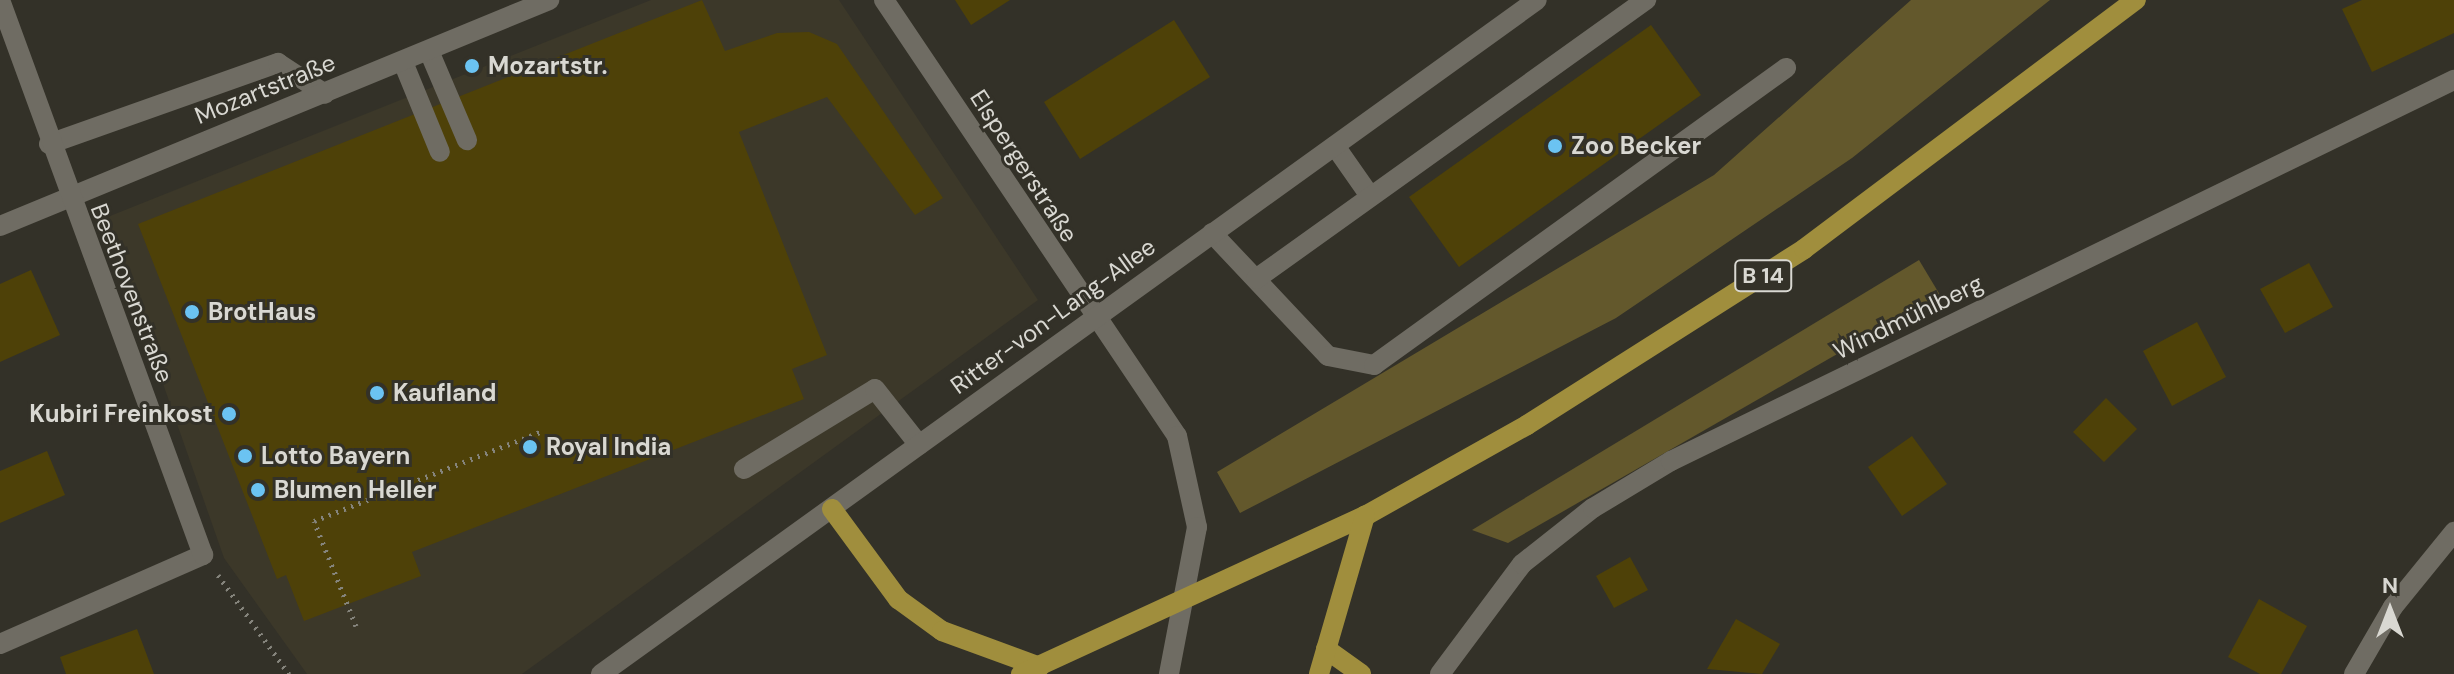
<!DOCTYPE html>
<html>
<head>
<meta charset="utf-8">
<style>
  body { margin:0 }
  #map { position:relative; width:2454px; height:674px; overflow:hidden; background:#333128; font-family:"DM Sans",sans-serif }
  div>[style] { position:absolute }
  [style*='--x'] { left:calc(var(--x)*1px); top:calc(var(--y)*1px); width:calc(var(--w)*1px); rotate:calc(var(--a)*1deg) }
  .built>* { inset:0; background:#3c3829 }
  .green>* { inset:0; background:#63582c }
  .building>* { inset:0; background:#4e4108 }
  .path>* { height:5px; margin-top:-2.5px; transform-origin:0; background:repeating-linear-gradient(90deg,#85847c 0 2px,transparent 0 8px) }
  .minor>* { height:20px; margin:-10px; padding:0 10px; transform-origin:10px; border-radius:10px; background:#6f6c63 }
  .major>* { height:20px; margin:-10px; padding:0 10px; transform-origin:10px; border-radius:10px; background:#a08e3d }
  .dots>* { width:22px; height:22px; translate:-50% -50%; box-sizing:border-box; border:4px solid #333128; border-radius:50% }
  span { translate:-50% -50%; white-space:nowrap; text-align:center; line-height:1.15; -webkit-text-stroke:6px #333128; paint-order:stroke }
  .shield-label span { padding:2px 6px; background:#333128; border:2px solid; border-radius:6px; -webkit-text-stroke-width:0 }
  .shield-label { font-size:22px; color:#d9d8d2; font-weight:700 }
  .poi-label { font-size:24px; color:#d9d8d2; font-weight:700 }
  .left { translate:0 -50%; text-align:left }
  .right { translate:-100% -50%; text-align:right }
  .street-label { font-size:24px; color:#d9d8d2 }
  .north { position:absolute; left:2350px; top:570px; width:80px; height:80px; -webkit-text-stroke:6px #333128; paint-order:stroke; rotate:0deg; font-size:22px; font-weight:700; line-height:32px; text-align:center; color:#d9d8d2 }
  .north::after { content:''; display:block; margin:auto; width:28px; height:36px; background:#d9d8d2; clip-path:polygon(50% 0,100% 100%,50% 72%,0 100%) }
</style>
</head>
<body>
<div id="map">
  <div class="built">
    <i style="clip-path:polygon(651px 0,839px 0,1038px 300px,522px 674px,307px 674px,224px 558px,105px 218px)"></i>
  </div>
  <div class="green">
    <i style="clip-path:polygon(1911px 0,2050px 0,1852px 158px,1616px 318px,1240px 513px,1217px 472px,1714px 175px)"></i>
    <i style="clip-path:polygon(1919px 260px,1940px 295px,1508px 543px,1472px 530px)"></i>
  </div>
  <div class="building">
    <i style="clip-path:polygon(702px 0,725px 51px,777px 33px,809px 32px,837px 44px,943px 198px,915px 215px,827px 97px,739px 132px,827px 355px,792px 369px,804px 399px,412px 552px,421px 576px,304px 621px,286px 575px,277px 579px,138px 224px)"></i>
    <i style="clip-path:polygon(955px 0,1010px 0,971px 25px)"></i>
    <i style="clip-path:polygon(2362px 0,2454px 0,2454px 33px,2372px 72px,2342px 9px)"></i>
    <i style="clip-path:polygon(1174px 20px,1210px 77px,1080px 159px,1044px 102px)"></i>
    <i style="clip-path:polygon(1651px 25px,1701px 95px,1459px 267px,1409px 197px)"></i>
    <i style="clip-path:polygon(2309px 263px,2333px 307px,2285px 333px,2260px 289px)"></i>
    <i style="clip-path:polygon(31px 270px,60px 335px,0 362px,0 284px)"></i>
    <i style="clip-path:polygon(2197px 322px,2226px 377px,2172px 406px,2143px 351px)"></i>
    <i style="clip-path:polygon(2106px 398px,2137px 429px,2104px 462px,2073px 432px)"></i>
    <i style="clip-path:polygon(1912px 436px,1947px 484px,1902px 516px,1868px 467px)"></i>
    <i style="clip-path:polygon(47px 451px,65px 495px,0 523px,0 471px)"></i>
    <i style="clip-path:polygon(1630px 557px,1648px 590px,1614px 608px,1596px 576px)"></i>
    <i style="clip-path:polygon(2259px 599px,2307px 626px,2281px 674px,2260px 674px,2228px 657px)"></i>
    <i style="clip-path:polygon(1736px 619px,1780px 644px,1762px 674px,1707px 669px)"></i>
    <i style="clip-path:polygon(137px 629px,154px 674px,66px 674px,60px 657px)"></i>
  </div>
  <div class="path">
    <i style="--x:218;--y:575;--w:122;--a:54.4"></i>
    <i style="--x:356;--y:626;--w:113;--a:-111.8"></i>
    <i style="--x:314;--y:521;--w:246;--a:-21.5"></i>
  </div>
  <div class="minor">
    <i style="--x:884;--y:0;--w:525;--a:56.1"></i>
    <i style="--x:1177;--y:436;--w:93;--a:77.6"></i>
    <i style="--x:1197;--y:527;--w:150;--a:100.8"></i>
    <i style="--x:429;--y:51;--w:97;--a:66.9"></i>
    <i style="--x:403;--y:62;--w:97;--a:67.7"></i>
    <i style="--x:49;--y:144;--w:243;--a:-19.5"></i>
    <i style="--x:278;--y:63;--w:56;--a:33.4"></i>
    <i style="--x:1335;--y:146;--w:61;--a:55"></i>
    <i style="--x:0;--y:226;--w:594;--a:-22.37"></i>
    <i style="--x:1212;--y:233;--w:169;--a:46.7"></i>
    <i style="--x:1328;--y:356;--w:47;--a:11.1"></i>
    <i style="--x:1374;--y:365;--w:508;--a:-35.79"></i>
    <i style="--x:1256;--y:279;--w:480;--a:-35.6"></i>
    <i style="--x:744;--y:469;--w:153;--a:-31.4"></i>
    <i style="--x:875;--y:389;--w:71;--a:51.8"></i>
    <i style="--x:0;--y:644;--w:222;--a:-23.7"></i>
    <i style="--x:203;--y:555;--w:591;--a:-110.09"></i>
    <i style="--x:601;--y:674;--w:1153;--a:-35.76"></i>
    <i style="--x:1440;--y:674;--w:137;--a:-53.3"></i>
    <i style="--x:1522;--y:564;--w:90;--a:-38.3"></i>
    <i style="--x:1593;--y:508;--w:91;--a:-31.1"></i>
    <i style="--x:1671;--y:461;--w:871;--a:-25.95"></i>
    <i style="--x:2354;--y:674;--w:78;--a:-59.8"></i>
    <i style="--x:2393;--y:607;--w:97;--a:-50.9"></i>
  </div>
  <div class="major">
    <i style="--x:832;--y:509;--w:112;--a:53.7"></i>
    <i style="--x:898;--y:599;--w:54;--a:36"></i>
    <i style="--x:942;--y:631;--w:104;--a:20.2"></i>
    <i style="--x:1326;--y:649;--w:43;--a:35.5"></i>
    <i style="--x:1021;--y:674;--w:379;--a:-24.7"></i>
    <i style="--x:1365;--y:516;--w:186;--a:-29.3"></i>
    <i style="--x:1527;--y:425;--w:328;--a:-32.4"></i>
    <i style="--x:1804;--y:249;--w:415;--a:-36.9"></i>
    <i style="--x:1319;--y:674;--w:165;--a:-73.8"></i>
  </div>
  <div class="dots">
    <i style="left:472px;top:66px;background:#6bc3f2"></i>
    <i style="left:1555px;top:146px;background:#6bc3f2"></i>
    <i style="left:192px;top:312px;background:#6bc3f2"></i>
    <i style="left:377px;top:393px;background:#6bc3f2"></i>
    <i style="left:229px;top:414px;background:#6bc3f2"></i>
    <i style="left:530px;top:447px;background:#6bc3f2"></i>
    <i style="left:245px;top:456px;background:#6bc3f2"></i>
    <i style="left:258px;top:490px;background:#6bc3f2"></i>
  </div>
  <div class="shield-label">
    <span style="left:1763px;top:276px">B 14</span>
  </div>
  <div class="poi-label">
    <span class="left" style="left:488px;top:66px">Mozartstr.</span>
    <span class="left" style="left:1571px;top:146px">Zoo Becker</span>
    <span class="left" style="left:208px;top:312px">BrotHaus</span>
    <span class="left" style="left:393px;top:393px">Kaufland</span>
    <span class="right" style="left:213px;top:414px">Kubiri Freinkost</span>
    <span class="left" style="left:546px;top:447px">Royal India</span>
    <span class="left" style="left:261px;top:456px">Lotto Bayern</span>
    <span class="left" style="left:274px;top:490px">Blumen Heller</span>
  </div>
  <div class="street-label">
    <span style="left:265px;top:89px;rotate:-22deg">Mozartstraße</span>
    <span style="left:1024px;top:166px;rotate:57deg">Elspergerstraße</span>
    <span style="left:132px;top:293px;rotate:69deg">Beethovenstraße</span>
    <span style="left:1053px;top:316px;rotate:-36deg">Ritter-von-Lang-Allee</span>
    <span style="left:1908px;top:317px;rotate:-26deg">Windmühlberg</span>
  </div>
  <div class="north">N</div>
</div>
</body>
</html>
